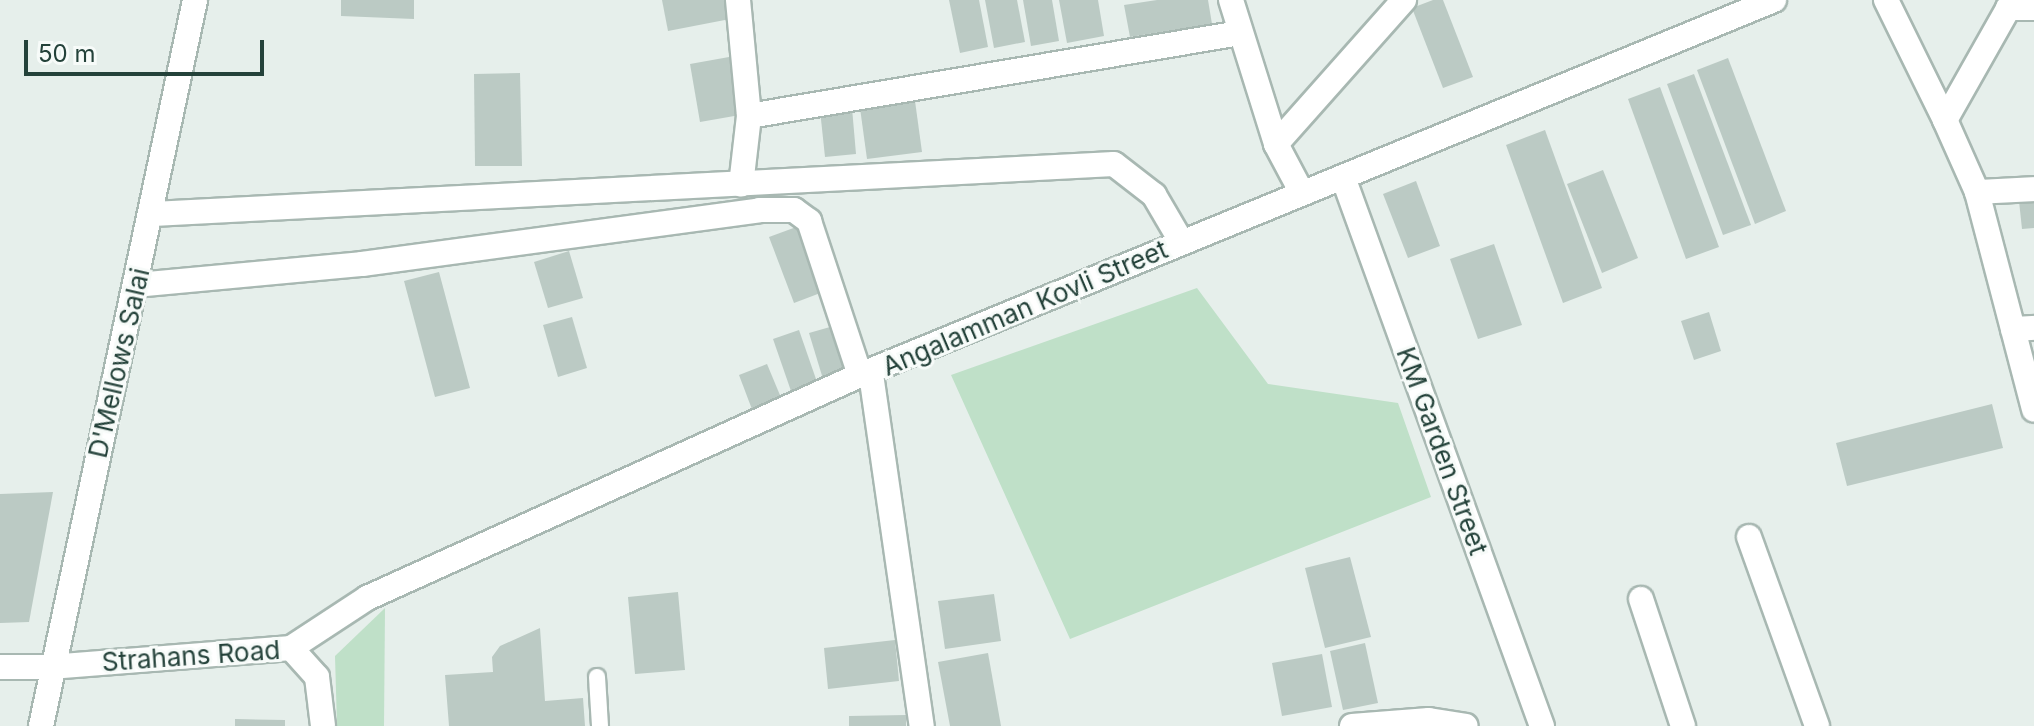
<!DOCTYPE html>
<html>
<head>
<meta charset="utf-8">
<style>
  body { margin:0 }
  #map { position:relative; width:2034px; height:726px; overflow:hidden; background:#e6efeb; font-family:Inter,sans-serif }
  div>[style] { position:absolute }
  [style*='--x'] { left:calc(var(--x)*1px); top:calc(var(--y)*1px); width:calc(var(--w)*1px); rotate:calc(var(--a)*1deg) }
  .green>* { inset:0; background:#bfe0c8 }
  .building>* { inset:0; background:#bbcac4 }
  .roads { filter:drop-shadow(2px 0 #a8b8b2) drop-shadow(-2px 0 #a8b8b2) drop-shadow(0 2px #a8b8b2) drop-shadow(0 -2px #a8b8b2) }
  .service>* { height:16px; margin:-8px; padding:0 8px; transform-origin:8px; border-radius:8px; background:#fff }
  .minor>* { height:24px; margin:-12px; padding:0 12px; transform-origin:12px; border-radius:12px; background:#fff }
  .tertiary>* { height:24px; margin:-12px; padding:0 12px; transform-origin:12px; border-radius:12px; background:#fff }
  .secondary>* { height:24px; margin:-12px; padding:0 12px; transform-origin:12px; border-radius:12px; background:#fff }
  span { translate:-50% -50%; white-space:nowrap; text-align:center; line-height:1.15; -webkit-text-stroke:6px #f7fbf9; paint-order:stroke }
  .street-label { font-size:26px; color:#24423a }
  .scale { position:absolute; left:24px; top:40px; width:240px; height:36px; box-sizing:border-box; border:4px solid #24423a; border-top:0; padding-left:10px; font-size:24px; line-height:28px; white-space:nowrap; color:#24423a; -webkit-text-stroke:6px #f7fbf9; paint-order:stroke }
</style>
</head>
<body>
<div id="map">
  <div class="green">
    <i style="clip-path:polygon(1197px 288px,1268px 384px,1398px 403px,1431px 497px,1070px 639px,951px 375px)"></i>
    <i style="clip-path:polygon(385px 608px,384px 726px,337px 726px,335px 656px)"></i>
  </div>
  <div class="building">
    <i style="clip-path:polygon(341px 0,414px 0,414px 19px,341px 16px)"></i>
    <i style="clip-path:polygon(662px 0,727px 0,730px 19px,668px 31px)"></i>
    <i style="clip-path:polygon(949px 0,979px 0,988px 47px,960px 53px)"></i>
    <i style="clip-path:polygon(985px 0,1017px 0,1025px 42px,994px 48px)"></i>
    <i style="clip-path:polygon(1023px 0,1052px 0,1059px 41px,1031px 46px)"></i>
    <i style="clip-path:polygon(1059px 0,1098px 0,1104px 36px,1067px 43px)"></i>
    <i style="clip-path:polygon(1157px 0,1208px 0,1212px 24px,1130px 37px,1124px 5px)"></i>
    <i style="clip-path:polygon(1433px 0,1443px 0,1473px 77px,1443px 88px,1412px 8px)"></i>
    <i style="clip-path:polygon(729px 57px,740px 115px,700px 122px,690px 64px)"></i>
    <i style="clip-path:polygon(1728px 58px,1786px 211px,1755px 224px,1697px 70px)"></i>
    <i style="clip-path:polygon(520px 73px,522px 166px,475px 166px,474px 74px)"></i>
    <i style="clip-path:polygon(1694px 74px,1751px 225px,1723px 235px,1667px 84px)"></i>
    <i style="clip-path:polygon(1660px 87px,1719px 247px,1686px 259px,1628px 99px)"></i>
    <i style="clip-path:polygon(915px 101px,922px 152px,867px 159px,860px 108px)"></i>
    <i style="clip-path:polygon(852px 108px,856px 154px,825px 157px,820px 110px)"></i>
    <i style="clip-path:polygon(1545px 130px,1602px 288px,1563px 303px,1506px 145px)"></i>
    <i style="clip-path:polygon(1603px 170px,1638px 258px,1602px 273px,1567px 184px)"></i>
    <i style="clip-path:polygon(1416px 181px,1440px 246px,1408px 258px,1383px 194px)"></i>
    <i style="clip-path:polygon(2034px 199px,2034px 228px,2022px 229px,2019px 201px)"></i>
    <i style="clip-path:polygon(799px 226px,823px 292px,794px 303px,769px 237px)"></i>
    <i style="clip-path:polygon(1494px 244px,1522px 325px,1478px 339px,1450px 259px)"></i>
    <i style="clip-path:polygon(569px 251px,583px 298px,548px 308px,534px 262px)"></i>
    <i style="clip-path:polygon(439px 272px,470px 388px,435px 397px,404px 281px)"></i>
    <i style="clip-path:polygon(1709px 312px,1721px 351px,1694px 360px,1681px 321px)"></i>
    <i style="clip-path:polygon(572px 317px,587px 368px,558px 377px,543px 325px)"></i>
    <i style="clip-path:polygon(830px 327px,845px 373px,823px 379px,809px 333px)"></i>
    <i style="clip-path:polygon(799px 330px,817px 382px,791px 391px,773px 339px)"></i>
    <i style="clip-path:polygon(767px 364px,782px 400px,753px 412px,739px 375px)"></i>
    <i style="clip-path:polygon(1992px 404px,2003px 448px,1847px 486px,1836px 443px)"></i>
    <i style="clip-path:polygon(53px 492px,29px 622px,0 623px,0 494px)"></i>
    <i style="clip-path:polygon(1350px 557px,1371px 637px,1325px 648px,1305px 568px)"></i>
    <i style="clip-path:polygon(678px 592px,685px 670px,635px 674px,628px 597px)"></i>
    <i style="clip-path:polygon(994px 594px,1001px 641px,945px 649px,938px 601px)"></i>
    <i style="clip-path:polygon(540px 628px,545px 701px,583px 698px,585px 726px,449px 726px,445px 675px,493px 672px,492px 657px,500px 646px)"></i>
    <i style="clip-path:polygon(895px 640px,899px 681px,828px 689px,824px 648px)"></i>
    <i style="clip-path:polygon(1365px 643px,1378px 703px,1343px 710px,1330px 651px)"></i>
    <i style="clip-path:polygon(988px 653px,1001px 726px,950px 726px,938px 662px)"></i>
    <i style="clip-path:polygon(1322px 654px,1332px 707px,1282px 716px,1272px 663px)"></i>
    <i style="clip-path:polygon(906px 715px,906px 726px,849px 726px,849px 716px)"></i>
    <i style="clip-path:polygon(235px 719px,285px 720px,285px 726px,235px 726px)"></i>
  </div>
  <div class="roads">
    <div class="service">
      <i style="--x:597;--y:677;--w:49;--a:86.5"></i>
    </div>
    <div class="minor">
      <i style="--x:738;--y:0;--w:117;--a:84.6"></i>
      <i style="--x:749;--y:116;--w:69;--a:96.6"></i>
      <i style="--x:1231;--y:0;--w:151;--a:72.6"></i>
      <i style="--x:1276;--y:144;--w:53;--a:62"></i>
      <i style="--x:2008;--y:8;--w:26;--a:0"></i>
      <i style="--x:749;--y:116;--w:496;--a:-9.6"></i>
      <i style="--x:1276;--y:144;--w:193;--a:-48.4"></i>
      <i style="--x:1343;--y:177;--w:584;--a:70.08"></i>
      <i style="--x:1977;--y:192;--w:57;--a:-3"></i>
      <i style="--x:153;--y:214;--w:962;--a:-2.98"></i>
      <i style="--x:1114;--y:164;--w:51;--a:37.8"></i>
      <i style="--x:1154;--y:195;--w:53;--a:59.6"></i>
      <i style="--x:136;--y:285;--w:227;--a:-5.3"></i>
      <i style="--x:362;--y:264;--w:401;--a:-7.7"></i>
      <i style="--x:759;--y:210;--w:35;--a:0"></i>
      <i style="--x:794;--y:210;--w:19;--a:36"></i>
      <i style="--x:809;--y:221;--w:162;--a:71.7"></i>
      <i style="--x:2013;--y:329;--w:21;--a:-3"></i>
      <i style="--x:871;--y:374;--w:356;--a:81.8"></i>
      <i style="--x:1749;--y:537;--w:201;--a:70.2"></i>
      <i style="--x:1641;--y:599;--w:134;--a:71.7"></i>
      <i style="--x:0;--y:667;--w:50;--a:0"></i>
      <i style="--x:1352;--y:726;--w:77;--a:-4.5"></i>
      <i style="--x:1429;--y:720;--w:37;--a:9"></i>
    </div>
    <div class="tertiary">
      <i style="--x:1886;--y:0;--w:134;--a:63.8"></i>
      <i style="--x:2013;--y:0;--w:138;--a:119.5"></i>
      <i style="--x:1945;--y:120;--w:79;--a:66"></i>
      <i style="--x:1977;--y:192;--w:225;--a:75.3"></i>
      <i style="--x:291;--y:648;--w:91;--a:-33.3"></i>
      <i style="--x:367;--y:598;--w:541;--a:-24.34"></i>
      <i style="--x:860;--y:375;--w:988;--a:-22.31"></i>
    </div>
    <div class="secondary">
      <i style="--x:50;--y:667;--w:242;--a:-4.5"></i>
      <i style="--x:291;--y:648;--w:39;--a:48"></i>
      <i style="--x:317;--y:677;--w:49;--a:83"></i>
      <i style="--x:41;--y:726;--w:742;--a:-78.02"></i>
    </div>
  </div>
  <div class="street-label">
    <span style="left:1025px;top:308px;rotate:-23deg">Angalamman Kovli Street</span>
    <span style="left:119px;top:363px;rotate:-77deg">D'Mellows Salai</span>
    <span style="left:1442px;top:451px;rotate:70deg">KM Garden Street</span>
    <span style="left:191px;top:656px;rotate:-4deg">Strahans Road</span>
  </div>
  <div class="scale">50 m</div>
</div>
</body>
</html>
